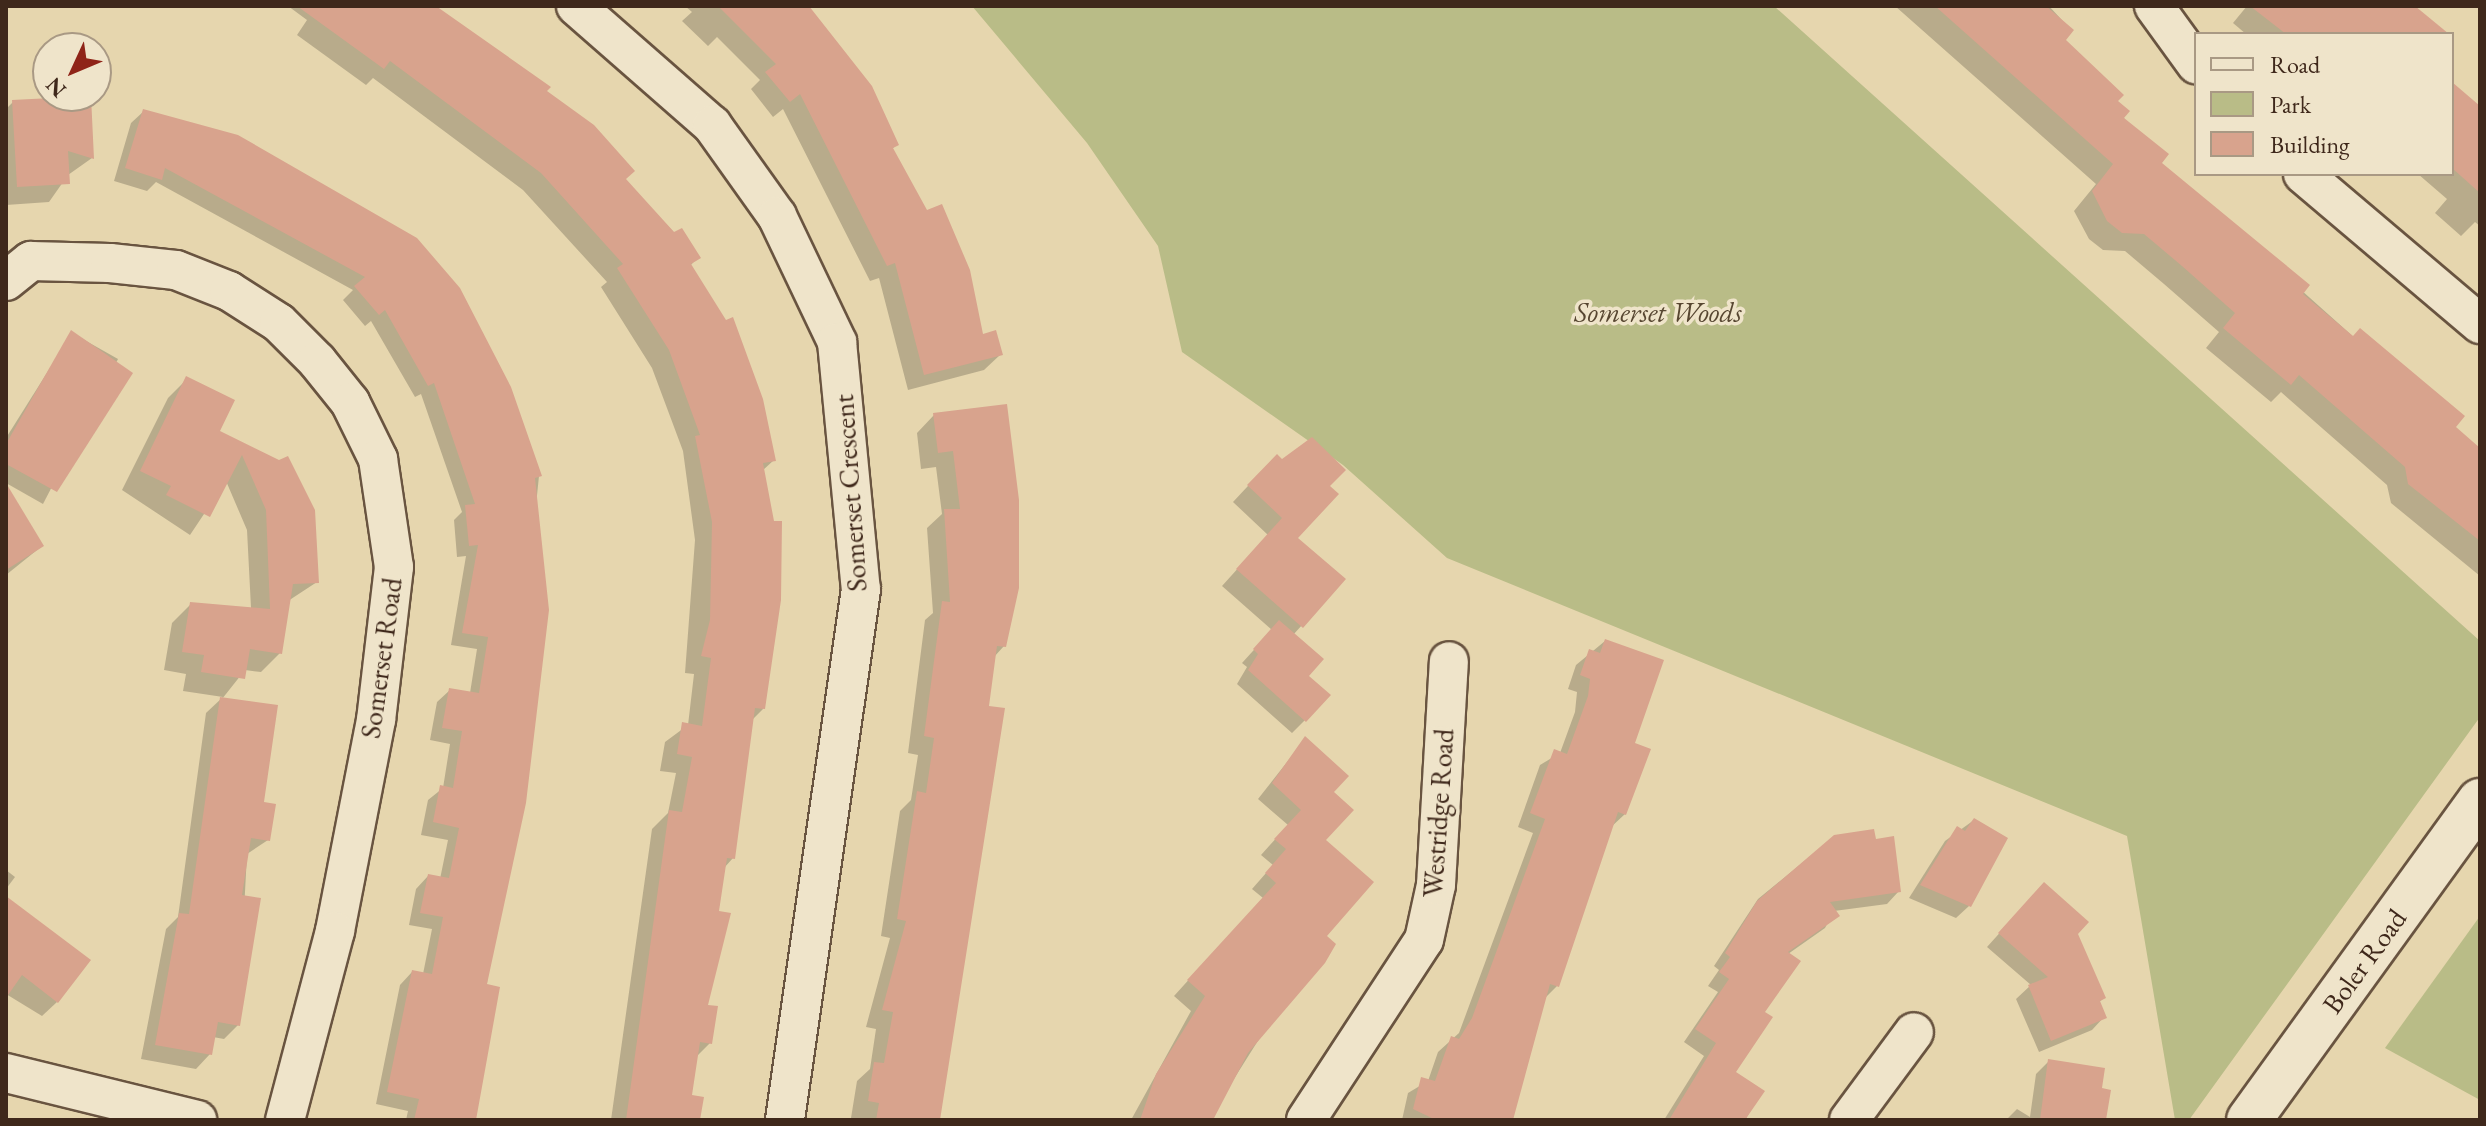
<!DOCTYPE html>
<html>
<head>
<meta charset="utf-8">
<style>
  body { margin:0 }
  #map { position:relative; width:2486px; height:1126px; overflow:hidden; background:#e6d6ae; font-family:"EB Garamond",serif }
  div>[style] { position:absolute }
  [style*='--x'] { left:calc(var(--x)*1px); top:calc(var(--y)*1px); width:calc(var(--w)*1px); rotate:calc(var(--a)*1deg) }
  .green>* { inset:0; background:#b9bc87 }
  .shadow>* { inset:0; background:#0003 }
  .building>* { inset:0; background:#d8a38d }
  .roads { filter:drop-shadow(2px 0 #695440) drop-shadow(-2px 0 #695440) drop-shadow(0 2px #695440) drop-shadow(0 -2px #695440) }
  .minor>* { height:38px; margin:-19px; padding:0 19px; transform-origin:19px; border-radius:19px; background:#efe4ca }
  .tertiary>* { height:44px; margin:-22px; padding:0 22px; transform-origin:22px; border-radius:22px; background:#efe4ca }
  span { translate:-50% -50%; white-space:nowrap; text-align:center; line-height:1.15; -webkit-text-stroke:7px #efe4ca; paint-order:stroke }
  .park-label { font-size:28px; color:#574631; font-style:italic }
  .street-label { font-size:28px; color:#3f281b }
  .frame { position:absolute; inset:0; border:8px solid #3f281b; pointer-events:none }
  .legend { position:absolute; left:2194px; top:32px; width:260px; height:144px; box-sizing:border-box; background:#efe4ca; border:2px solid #a99984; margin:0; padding:10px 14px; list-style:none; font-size:24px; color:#3f281b }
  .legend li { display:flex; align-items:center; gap:16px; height:40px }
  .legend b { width:40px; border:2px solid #a99984 }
  .north { position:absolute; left:32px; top:32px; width:80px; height:80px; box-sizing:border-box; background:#efe4ca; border:2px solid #a99984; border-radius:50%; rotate:226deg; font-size:22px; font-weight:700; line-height:32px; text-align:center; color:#3f281b }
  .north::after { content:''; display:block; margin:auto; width:28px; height:36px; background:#8f2418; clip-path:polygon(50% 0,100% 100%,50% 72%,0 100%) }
</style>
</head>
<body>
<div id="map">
  <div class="green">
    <i style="clip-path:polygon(972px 6px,1774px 6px,2480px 641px,2480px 717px,2189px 1120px,2175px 1120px,2127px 836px,1447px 558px,1343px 465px,1182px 352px,1158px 246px,1087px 143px)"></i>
    <i style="clip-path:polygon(2480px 916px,2480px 1100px,2385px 1048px)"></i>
  </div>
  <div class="shadow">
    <i style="clip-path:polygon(288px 6px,434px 6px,623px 180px,698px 257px,690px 266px,774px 460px,762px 471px,763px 709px,751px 721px,733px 858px,724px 868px,706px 1006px,710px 1043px,696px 1057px,690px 1097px,698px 1120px,611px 1120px,652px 829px,668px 813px,676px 773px,660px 771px,665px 742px,688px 725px,694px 674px,685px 673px,695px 540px,683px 451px,652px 368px,601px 287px,607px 282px,523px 190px,373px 78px,366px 85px,297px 35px,307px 20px)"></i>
    <i style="clip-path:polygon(685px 6px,796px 6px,897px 144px,891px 150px,981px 336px,1001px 354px,984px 370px,908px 390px,879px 278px,870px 281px,783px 109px,773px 117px,751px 89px,760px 80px,717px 37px,708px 46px,682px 21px,692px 12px)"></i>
    <i style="clip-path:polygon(1895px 6px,2049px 6px,2071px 30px,2063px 40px,2159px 163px,2480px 450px,2480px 576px,2391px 503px,2387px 485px,2281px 392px,2271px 402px,2206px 348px,2219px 332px,2164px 284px,2125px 251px,2103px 250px,2089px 239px,2074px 211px,2096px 184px)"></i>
    <i style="clip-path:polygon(2247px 6px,2412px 6px,2445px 34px,2246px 34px,2233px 23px)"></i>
    <i style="clip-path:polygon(2452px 85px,2480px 107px,2480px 226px,2475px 222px,2461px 236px,2435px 213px,2447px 199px,2418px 174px,2452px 174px)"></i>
    <i style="clip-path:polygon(13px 102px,92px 158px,68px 175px,49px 202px,6px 205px,6px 109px)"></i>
    <i style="clip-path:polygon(144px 111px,416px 240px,539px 476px,473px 1120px,406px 1120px,408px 1111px,376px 1104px,400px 985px,412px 972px,423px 974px,432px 929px,409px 925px,416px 889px,428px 876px,440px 879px,448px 840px,421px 835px,428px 800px,443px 788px,450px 744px,430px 740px,437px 702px,450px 690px,470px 693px,477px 649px,451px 645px,466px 556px,457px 557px,454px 520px,462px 512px,421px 394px,415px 397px,371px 321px,365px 326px,343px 300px,353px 290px,156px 182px,147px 191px,114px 181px,131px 123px)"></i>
    <i style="clip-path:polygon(72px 333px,118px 359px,43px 504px,6px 483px,6px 438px)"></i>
    <i style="clip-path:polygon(187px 379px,218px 431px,279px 462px,317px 582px,288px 601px,280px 653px,261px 672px,245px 670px,222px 699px,268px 840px,247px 854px,238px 1025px,224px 1039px,213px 1037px,210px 1054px,196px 1069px,141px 1059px,166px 929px,178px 917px,206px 713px,223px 697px,183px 691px,186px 674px,164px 670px,172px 623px,191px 604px,251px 608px,247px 530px,226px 481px,190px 535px,122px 490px,168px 398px)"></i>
    <i style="clip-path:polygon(1005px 406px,1004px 646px,994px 657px,937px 1120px,851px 1118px,857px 1081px,870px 1069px,876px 1029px,866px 1027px,890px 938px,881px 936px,900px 811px,911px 800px,918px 755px,908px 753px,925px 620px,933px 613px,927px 528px,942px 514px,936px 467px,921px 469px,917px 433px,934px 415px)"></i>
    <i style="clip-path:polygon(1261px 472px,1327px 486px,1295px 538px,1343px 580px,1293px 635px,1306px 676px,1305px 720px,1292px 733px,1237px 684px,1247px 667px,1242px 663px,1272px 630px,1222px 586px,1268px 535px,1233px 502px)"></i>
    <i style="clip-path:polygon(6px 487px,42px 546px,6px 575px)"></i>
    <i style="clip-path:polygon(1605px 641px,1632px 744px,1625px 814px,1610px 828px,1557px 986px,1542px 1001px,1512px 1120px,1402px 1120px,1408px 1093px,1428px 1081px,1438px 1052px,1459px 1033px,1533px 833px,1518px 827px,1540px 765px,1560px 753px,1575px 712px,1577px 692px,1568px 689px,1576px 665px)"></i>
    <i style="clip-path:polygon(1306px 738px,1331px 792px,1323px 840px,1324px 936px,1208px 1120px,1131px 1120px,1191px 1011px,1174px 996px,1263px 898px,1252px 889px,1273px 865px,1261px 855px,1288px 825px,1258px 799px)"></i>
    <i style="clip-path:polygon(1974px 820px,1969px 906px,1956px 918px,1909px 898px,1945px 841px)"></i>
    <i style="clip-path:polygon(1835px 836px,1899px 891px,1887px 904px,1834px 911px,1825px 928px,1788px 954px,1734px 1072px,1762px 1092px,1745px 1120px,1664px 1120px,1704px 1056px,1684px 1042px,1718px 992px,1708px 986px,1719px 970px,1714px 966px,1758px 899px)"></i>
    <i style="clip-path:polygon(6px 870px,15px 877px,6px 889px)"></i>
    <i style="clip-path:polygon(2032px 897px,2076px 934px,2104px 998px,2098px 1003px,2104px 1017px,2092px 1030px,2039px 1052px,2016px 999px,2031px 985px,1987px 947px)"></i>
    <i style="clip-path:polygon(6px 898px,57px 1002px,42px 1016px,6px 994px)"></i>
    <i style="clip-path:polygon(2049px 1061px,2100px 1090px,2104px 1120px,2006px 1120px,2017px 1109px,2030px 1117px,2036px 1074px)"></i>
  </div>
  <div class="building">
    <i style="clip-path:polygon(297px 6px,436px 6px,551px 87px,547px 91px,594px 125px,635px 171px,626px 179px,674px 232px,682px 228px,701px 258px,691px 264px,726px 320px,733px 317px,763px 399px,776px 461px,763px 463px,774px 521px,782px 521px,781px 600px,765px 709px,755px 708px,735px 859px,727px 858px,719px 911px,731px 913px,708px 1005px,718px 1006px,712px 1044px,700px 1042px,692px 1095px,704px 1097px,700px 1120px,626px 1120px,669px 810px,682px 812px,692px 757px,677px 754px,682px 722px,702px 726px,711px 658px,701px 656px,710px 620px,712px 522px,695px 436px,700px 435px,669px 350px,617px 268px,623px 264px,541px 173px,390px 61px,384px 69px)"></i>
    <i style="clip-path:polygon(718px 6px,809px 6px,872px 86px,899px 145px,893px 148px,927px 210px,942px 204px,970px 270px,983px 334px,996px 330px,1003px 355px,924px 375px,895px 263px,887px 266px,800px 94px,790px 102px,765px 72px,776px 64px)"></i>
    <i style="clip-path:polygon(1935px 6px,2046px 6px,2074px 30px,2066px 40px,2124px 95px,2118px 101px,2130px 111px,2124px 118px,2169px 154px,2162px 163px,2310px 285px,2303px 294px,2353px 336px,2360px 328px,2465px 416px,2456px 427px,2480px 448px,2480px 541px,2408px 484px,2405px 467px,2299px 375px,2291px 385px,2223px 328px,2235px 313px,2182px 266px,2144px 234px,2122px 233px,2107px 221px,2092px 191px,2113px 164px)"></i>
    <i style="clip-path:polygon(2250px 6px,2415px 6px,2449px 34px,2286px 34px)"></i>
    <i style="clip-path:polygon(2452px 82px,2480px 106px,2480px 193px,2452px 168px)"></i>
    <i style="clip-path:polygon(91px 96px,94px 159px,68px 151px,70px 184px,17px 187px,12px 100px)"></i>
    <i style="clip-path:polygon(143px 109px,238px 135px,417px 238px,460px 288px,511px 387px,542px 476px,535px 478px,549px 610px,526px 803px,487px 984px,500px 987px,476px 1120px,414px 1120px,419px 1099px,387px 1092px,412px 970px,432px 974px,443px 917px,420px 913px,428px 874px,449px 878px,459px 828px,433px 822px,440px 785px,453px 788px,462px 731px,442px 728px,449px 688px,479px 693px,488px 637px,462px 633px,478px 545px,469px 546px,465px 505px,475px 504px,434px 383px,428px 386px,385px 310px,379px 315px,354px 286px,365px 277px,165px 168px,162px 180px,125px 168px)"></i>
    <i style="clip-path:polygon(71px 330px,133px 373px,57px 492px,6px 464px,6px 444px)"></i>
    <i style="clip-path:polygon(186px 376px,235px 400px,220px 431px,279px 460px,288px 456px,315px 510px,319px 583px,293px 584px,282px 654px,250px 649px,245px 679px,201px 672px,204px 655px,182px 652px,190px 602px,270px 609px,266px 510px,242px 455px,210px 517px,166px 495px,171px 486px,140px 471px)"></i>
    <i style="clip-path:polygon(1007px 404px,1019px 500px,1019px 588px,1006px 647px,997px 646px,989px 706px,1005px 708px,940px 1120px,876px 1120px,879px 1103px,868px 1101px,874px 1062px,884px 1063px,893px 1012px,882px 1010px,906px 921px,897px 919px,917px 791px,926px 793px,934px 738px,924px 736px,942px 601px,950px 602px,944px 509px,960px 509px,953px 451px,938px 453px,933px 413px)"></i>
    <i style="clip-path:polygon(1312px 437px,1346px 470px,1330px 486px,1339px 494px,1298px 538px,1346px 579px,1303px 628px,1236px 569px,1282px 518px,1247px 485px,1277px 454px,1282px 459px)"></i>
    <i style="clip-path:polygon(6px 483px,44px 546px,6px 570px)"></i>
    <i style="clip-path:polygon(1279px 620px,1324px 659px,1309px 676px,1331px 695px,1306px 722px,1248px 670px,1258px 654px,1253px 649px)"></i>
    <i style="clip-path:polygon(1605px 639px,1664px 660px,1635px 743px,1651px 749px,1626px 815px,1618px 812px,1559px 987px,1550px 984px,1513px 1120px,1436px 1120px,1413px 1109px,1421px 1077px,1435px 1081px,1451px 1036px,1459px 1039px,1472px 1018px,1545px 819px,1530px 813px,1554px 749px,1567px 754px,1588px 696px,1590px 679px,1580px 675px,1589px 649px,1600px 653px)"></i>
    <i style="clip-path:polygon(220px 697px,278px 705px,264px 802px,276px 804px,270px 841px,251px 838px,242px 895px,261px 898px,240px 1026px,218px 1022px,212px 1055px,155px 1045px,179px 913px,189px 914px)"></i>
    <i style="clip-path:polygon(1305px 736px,1349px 776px,1334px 792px,1354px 810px,1326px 840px,1374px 882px,1327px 936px,1336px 944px,1325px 963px,1248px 1053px,1213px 1120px,1140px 1120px,1156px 1074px,1205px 996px,1187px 980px,1276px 883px,1265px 873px,1286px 849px,1274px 839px,1301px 810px,1272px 783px)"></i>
    <i style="clip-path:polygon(1974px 818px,2008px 838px,1971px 907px,1920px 885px,1957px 826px,1965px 831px)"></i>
    <i style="clip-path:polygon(1874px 829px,1876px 839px,1894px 836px,1901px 892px,1830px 902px,1840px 916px,1788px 952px,1801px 961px,1765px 1012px,1773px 1017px,1736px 1072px,1765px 1091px,1745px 1120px,1669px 1120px,1716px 1043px,1695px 1029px,1729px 979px,1719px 972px,1730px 957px,1725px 953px,1757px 901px,1834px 835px)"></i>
    <i style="clip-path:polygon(2044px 882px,2089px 922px,2078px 934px,2106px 998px,2100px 1001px,2107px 1018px,2051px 1041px,2028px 985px,2048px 977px,1998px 933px)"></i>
    <i style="clip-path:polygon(6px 896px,91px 960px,58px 1003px,22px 975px,6px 998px)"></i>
    <i style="clip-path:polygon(2048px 1059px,2105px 1068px,2102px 1088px,2111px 1090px,2106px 1120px,2040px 1120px)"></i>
  </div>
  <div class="roads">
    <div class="minor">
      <i style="--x:576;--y:6;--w:181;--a:41.2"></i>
      <i style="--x:712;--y:125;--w:112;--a:54.5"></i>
      <i style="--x:777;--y:216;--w:140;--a:64.5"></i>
      <i style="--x:837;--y:342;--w:248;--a:84.5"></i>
      <i style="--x:861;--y:589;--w:536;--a:98.15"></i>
      <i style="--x:2154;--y:6;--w:72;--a:54.1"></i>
      <i style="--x:2303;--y:174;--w:232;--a:40.3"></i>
      <i style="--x:6;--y:281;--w:32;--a:-39"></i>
      <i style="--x:31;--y:261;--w:79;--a:1.5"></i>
      <i style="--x:110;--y:263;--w:66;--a:6.1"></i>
      <i style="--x:176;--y:270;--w:57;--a:21.6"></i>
      <i style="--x:229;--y:291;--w:59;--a:32.6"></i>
      <i style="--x:279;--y:323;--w:54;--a:45"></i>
      <i style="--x:317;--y:361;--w:53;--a:51.2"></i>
      <i style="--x:350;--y:402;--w:64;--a:63.8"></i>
      <i style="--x:378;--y:459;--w:109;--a:81.6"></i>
      <i style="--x:394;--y:567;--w:154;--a:96.7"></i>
      <i style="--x:376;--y:720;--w:215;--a:101"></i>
      <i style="--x:335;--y:931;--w:196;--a:104.8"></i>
      <i style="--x:6;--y:1073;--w:197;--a:13.8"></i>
      <i style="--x:1306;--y:1120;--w:215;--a:-56.8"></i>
      <i style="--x:1424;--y:940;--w:56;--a:-77.7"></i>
      <i style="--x:1436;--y:885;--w:224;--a:-86.7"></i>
      <i style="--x:1849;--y:1120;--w:109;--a:-53.5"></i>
    </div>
    <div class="tertiary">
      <i style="--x:2249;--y:1120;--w:394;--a:-54.1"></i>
    </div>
  </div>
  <div class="park-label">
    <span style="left:1658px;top:312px">Somerset Woods</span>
  </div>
  <div class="street-label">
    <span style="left:850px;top:493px;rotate:-94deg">Somerset Crescent</span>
    <span style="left:381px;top:658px;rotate:-82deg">Somerset Road</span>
    <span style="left:1438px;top:813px;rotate:-86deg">Westridge Road</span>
    <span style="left:2364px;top:961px;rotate:-54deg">Boler Road</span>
  </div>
  <div class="frame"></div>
  <ul class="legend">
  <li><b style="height:10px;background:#efe4ca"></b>Road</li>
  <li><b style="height:22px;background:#b9bc87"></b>Park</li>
  <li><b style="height:22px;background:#d8a38d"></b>Building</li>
  </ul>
  <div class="north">N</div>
</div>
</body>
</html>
